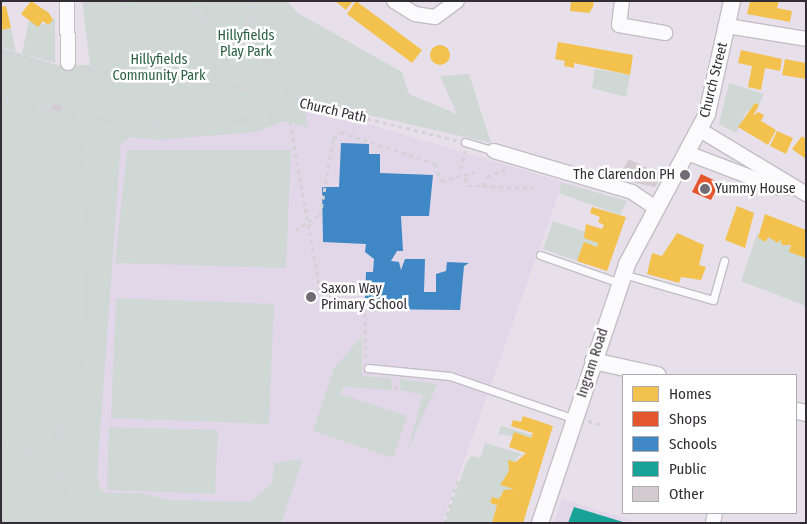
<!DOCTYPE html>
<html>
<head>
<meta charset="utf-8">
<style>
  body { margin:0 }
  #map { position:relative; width:807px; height:524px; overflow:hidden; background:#e7e0ea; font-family:"Fira Sans Condensed",sans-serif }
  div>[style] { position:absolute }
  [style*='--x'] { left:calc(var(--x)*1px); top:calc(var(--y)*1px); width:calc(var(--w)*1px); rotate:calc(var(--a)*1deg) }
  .built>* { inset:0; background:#e2d6e9 }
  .green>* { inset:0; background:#cfd8d5 }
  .homes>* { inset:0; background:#f2c14e }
  .round { border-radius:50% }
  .shops>* { inset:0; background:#e4572e }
  .schools>* { inset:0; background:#3f88c5 }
  .public>* { inset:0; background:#17a398 }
  .building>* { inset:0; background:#d3cbcf }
  .path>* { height:2.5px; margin-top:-1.25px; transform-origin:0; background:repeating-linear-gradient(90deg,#d3d2d5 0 4px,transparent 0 8px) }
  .path>.ring { margin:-1.25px; padding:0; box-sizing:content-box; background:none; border:2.5px solid #d3d2d5; border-radius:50% }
  .roads { filter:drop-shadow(1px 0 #c3bec6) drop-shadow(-1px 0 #c3bec6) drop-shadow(0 1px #c3bec6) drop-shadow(0 -1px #c3bec6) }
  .service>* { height:7px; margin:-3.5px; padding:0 3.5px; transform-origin:3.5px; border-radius:3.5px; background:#fbfafc }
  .minor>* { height:14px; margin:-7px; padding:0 7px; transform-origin:7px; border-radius:7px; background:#fbfafc }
  .tertiary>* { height:16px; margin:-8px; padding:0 8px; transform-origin:8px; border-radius:8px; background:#fbfafc }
  .dots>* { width:14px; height:14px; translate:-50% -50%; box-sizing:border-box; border:2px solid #fff; border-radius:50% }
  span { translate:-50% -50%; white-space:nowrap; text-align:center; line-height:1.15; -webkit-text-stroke:5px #fff; paint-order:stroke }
  .park-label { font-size:14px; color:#2b6043 }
  .street-label { font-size:14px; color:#322d34 }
  .poi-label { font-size:14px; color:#322d34 }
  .right { translate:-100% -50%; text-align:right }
  .left { translate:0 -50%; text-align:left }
  .frame { position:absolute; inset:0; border:2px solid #322d34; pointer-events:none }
  .legend { position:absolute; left:622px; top:374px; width:175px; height:140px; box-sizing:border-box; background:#fff; border:1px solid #adabae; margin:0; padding:6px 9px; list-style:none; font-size:15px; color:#322d34 }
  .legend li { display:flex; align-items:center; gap:10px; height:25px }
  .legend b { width:25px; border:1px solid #adabae }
</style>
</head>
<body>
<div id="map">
  <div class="built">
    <i style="clip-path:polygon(301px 104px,627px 201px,620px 215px,559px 193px,442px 523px,262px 523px,120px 507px,93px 486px,109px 135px)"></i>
    <i style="clip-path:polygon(562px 499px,635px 521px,554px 523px)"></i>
  </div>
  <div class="green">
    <i style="clip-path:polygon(82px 1px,287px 1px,298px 13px,402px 72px,409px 94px,457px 114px,440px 76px,469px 74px,491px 143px,303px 100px,308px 127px,284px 121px,256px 132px,156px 140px,130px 137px,121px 144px,97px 475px,100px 488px,105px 493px,141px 493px,169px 500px,250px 502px,272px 483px,274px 463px,303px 459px,281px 523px,1px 523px,1px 48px,57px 65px,90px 65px)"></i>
    <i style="clip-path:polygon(55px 17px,55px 63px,22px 54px,29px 20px,48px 25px)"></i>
    <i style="clip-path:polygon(11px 28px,16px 52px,1px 47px,1px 30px)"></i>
    <i style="clip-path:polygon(595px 69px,630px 75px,626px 97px,592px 88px)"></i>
    <i style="clip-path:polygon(729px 83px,764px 94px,759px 105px,746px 112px,736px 133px,719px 124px)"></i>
    <i style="clip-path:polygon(127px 150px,291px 150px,286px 268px,115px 263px)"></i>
    <i style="clip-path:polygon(562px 183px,627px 201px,620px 215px,559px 193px)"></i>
    <i style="clip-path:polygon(553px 221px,586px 232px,584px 238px,598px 243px,597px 247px,584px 243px,577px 261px,543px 249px)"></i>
    <i style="clip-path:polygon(758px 231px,758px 238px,766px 242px,768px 237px,778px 243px,780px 239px,783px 245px,791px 245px,789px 252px,806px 258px,806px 306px,741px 281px)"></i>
    <i style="clip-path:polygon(116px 298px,274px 304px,269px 424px,111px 418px)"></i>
    <i style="clip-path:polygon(362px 336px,362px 376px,391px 378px,392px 390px,344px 387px,340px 394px,407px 416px,393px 458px,313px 431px,334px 368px)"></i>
    <i style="clip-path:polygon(400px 379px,437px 384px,407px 452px,423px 395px,400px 390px)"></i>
    <i style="clip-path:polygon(501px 426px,532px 435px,531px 438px,498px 434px)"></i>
    <i style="clip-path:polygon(109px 427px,218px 430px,215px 494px,107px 490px)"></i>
    <i style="clip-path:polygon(485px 443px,525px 455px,518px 456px,516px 462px,508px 460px,509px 471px,500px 485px,514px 489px,501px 493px,499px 499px,492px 497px,490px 503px,497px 505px,492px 523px,445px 523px,465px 466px,471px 456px,480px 458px)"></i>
  </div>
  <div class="homes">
    <i style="clip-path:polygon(31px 1px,49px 13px,53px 20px,48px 25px,43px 21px,38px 27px,21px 14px)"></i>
    <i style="clip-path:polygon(335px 1px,353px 1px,346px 10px)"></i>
    <i style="clip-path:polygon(356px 1px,422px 50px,412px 63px,347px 14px)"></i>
    <i style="clip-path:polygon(571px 1px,594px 1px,593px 7px,589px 13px,570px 11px)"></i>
    <i style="clip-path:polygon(750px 1px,779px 1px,777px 8px,792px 11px,790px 22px,747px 14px)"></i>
    <i style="clip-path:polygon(6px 6px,11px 28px,1px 30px,1px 7px)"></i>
    <i style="clip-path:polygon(558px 42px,633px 55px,630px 75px,574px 63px,574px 68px,564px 66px,565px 61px,555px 59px)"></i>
    <i class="round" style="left:430px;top:45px;width:20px;height:20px"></i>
    <i style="clip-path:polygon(741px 50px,782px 59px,780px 71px,765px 68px,761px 90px,748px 87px,752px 66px,738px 63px)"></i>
    <i style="clip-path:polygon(785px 59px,806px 63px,806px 79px,782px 75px)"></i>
    <i style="clip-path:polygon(755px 103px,759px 105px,753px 116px,758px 112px,764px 115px,761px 121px,776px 130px,768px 145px,738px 127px)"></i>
    <i style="clip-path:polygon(777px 131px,793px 138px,786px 154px,770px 146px)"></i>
    <i style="clip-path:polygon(802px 136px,806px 139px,806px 159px,792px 149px)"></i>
    <i style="clip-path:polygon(737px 206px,754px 213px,745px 248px,725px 240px)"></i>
    <i style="clip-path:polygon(592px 207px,626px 217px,607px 271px,577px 261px,584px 242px,597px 247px,598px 243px,584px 238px,586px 224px,602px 229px,604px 225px,598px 222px,600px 217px,590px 213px)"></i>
    <i style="clip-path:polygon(765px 214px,806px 230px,806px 258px,789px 252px,791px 245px,782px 245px,780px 239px,778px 243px,768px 237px,766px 242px,758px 238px)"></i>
    <i style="clip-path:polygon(677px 233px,704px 245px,699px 265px,706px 267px,701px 280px,681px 277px,679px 283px,647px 274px,652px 253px,662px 256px)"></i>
    <i style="clip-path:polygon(523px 416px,553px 426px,523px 523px,492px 523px,497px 505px,490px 503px,492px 497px,499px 499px,504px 490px,514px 489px,500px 485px,509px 471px,508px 460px,516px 462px,526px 453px,509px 447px,514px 432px,531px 438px,533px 433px,511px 426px,513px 420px,521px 422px)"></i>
  </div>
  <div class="shops">
    <i style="clip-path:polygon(701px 174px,720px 183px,711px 200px,692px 192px)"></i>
  </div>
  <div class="schools">
    <i style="clip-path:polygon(341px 143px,369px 144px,369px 154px,380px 154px,380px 173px,433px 175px,429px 216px,401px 216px,403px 251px,397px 251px,391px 261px,399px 262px,401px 270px,405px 259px,425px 259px,424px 292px,436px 292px,436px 274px,446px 271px,447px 262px,469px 263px,464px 266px,460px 310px,371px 309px,371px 299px,365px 298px,366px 272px,373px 272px,374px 259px,365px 252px,366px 244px,323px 242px,322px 187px,339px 187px)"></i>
  </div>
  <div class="public">
    <i style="clip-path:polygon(574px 507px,623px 522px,622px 523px,568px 523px)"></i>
  </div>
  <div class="building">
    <i style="clip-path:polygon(53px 104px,62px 106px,61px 111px,52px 110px)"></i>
    <i style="clip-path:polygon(629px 159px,662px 175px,655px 187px,617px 179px)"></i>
  </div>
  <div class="path">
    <i style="--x:118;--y:1;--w:10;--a:37"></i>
    <i style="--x:126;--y:7;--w:46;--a:10.1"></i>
    <i style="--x:171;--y:15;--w:21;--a:-5"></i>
    <i style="--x:192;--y:13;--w:19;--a:-39"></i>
    <i style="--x:250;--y:1;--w:15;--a:86"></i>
    <i style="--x:192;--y:13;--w:17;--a:33"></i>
    <i style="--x:206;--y:22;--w:15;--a:-90"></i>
    <i style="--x:206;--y:22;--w:27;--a:28"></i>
    <i class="ring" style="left:243px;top:30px;width:9.5px;height:9.5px"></i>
    <i style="--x:250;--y:30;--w:12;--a:-110"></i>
    <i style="--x:246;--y:19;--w:5;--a:-37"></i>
    <i style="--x:250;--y:16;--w:6;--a:51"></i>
    <i style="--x:254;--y:21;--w:6;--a:135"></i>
    <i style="--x:237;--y:31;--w:13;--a:-39"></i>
    <i style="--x:235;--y:39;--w:6;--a:-149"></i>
    <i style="--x:230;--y:36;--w:7;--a:-56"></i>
    <i style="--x:234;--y:30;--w:6;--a:39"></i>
    <i style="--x:239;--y:34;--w:14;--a:107"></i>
    <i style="--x:236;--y:39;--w:42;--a:36.3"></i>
    <i style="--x:270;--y:64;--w:8;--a:-67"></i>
    <i style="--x:273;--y:57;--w:39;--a:-120"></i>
    <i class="ring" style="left:229.5px;top:46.5px;width:8.5px;height:8.5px"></i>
    <i style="--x:1;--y:49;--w:55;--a:16.8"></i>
    <i style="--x:272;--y:61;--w:43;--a:65.2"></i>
    <i style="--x:80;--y:68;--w:164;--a:7"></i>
    <i style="--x:243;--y:88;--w:220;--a:13.7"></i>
    <i style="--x:1;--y:99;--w:74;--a:13.3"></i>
    <i style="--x:73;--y:116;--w:82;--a:6.3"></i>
    <i style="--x:155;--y:125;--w:97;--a:-3.5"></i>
    <i style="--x:252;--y:119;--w:26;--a:-11"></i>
    <i style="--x:278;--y:114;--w:16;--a:-68"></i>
    <i style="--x:47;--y:111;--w:43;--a:-77.9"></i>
    <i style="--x:290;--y:122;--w:187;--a:79.8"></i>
    <i style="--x:323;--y:306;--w:33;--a:7"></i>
    <i style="--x:356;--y:310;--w:10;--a:-24"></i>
    <i style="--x:365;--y:306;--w:52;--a:88.9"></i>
    <i style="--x:460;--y:169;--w:19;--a:-74"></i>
    <i style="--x:465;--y:178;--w:9;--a:69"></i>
    <i style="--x:468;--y:186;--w:15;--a:0"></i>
    <i style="--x:483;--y:186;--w:10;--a:-66"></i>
    <i style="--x:487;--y:177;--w:20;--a:-24"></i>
    <i style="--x:483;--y:186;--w:50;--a:2.3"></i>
    <i style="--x:295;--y:230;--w:29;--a:-31"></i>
    <i style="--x:320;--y:215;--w:78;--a:-80.4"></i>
    <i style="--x:333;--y:138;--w:10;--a:-37"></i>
    <i style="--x:341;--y:132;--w:100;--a:18.6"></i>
    <i style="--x:436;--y:164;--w:18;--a:74"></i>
    <i style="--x:441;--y:181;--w:35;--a:-15"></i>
    <i style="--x:395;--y:390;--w:9;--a:-84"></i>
    <i style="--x:588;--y:421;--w:15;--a:16"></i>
    <i style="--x:1;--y:442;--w:26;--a:25"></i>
    <i style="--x:25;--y:453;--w:38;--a:-32"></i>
    <i style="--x:57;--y:433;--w:60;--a:-67.3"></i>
    <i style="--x:80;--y:378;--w:51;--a:-83.3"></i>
    <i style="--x:86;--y:327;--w:106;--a:-89.5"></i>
    <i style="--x:87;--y:221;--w:60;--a:-96.7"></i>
    <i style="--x:80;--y:161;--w:43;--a:-84.7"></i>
    <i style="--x:25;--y:453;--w:43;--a:29.6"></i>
    <i style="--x:62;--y:474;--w:50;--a:77.3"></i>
    <i style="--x:61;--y:473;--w:44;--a:-88.7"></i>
    <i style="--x:1;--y:522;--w:16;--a:4"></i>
    <i style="--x:444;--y:523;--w:46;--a:-72.3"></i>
  </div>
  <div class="roads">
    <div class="service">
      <i style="--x:465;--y:142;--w:30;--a:17"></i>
      <i style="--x:540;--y:255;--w:85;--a:19.3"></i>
      <i style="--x:623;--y:274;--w:94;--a:16.1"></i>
      <i style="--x:713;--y:300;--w:41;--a:-74.2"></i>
      <i style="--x:368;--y:368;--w:82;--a:5.6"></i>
      <i style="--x:450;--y:376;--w:132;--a:19"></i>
    </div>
    <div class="minor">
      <i style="--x:67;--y:1;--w:62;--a:89.1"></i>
      <i style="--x:394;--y:1;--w:25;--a:32"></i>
      <i style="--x:415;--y:14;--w:20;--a:9"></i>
      <i style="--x:435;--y:17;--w:27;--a:-36"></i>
      <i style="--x:622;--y:1;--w:24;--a:97"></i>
      <i style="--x:619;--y:25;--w:47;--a:9.9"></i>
      <i style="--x:727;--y:26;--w:80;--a:9.3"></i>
      <i style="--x:700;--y:130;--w:124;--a:31.1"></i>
      <i style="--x:494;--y:151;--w:144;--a:16.5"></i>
      <i style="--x:632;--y:192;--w:29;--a:34"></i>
      <i style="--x:687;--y:153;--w:98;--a:20.8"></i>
      <i style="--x:779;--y:188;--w:11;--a:-5"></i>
      <i style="--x:713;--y:523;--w:10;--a:-79"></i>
    </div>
    <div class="tertiary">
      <i style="--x:593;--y:361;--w:66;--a:12.2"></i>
      <i style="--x:796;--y:411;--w:10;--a:11"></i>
      <i style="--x:540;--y:523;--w:273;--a:-71.4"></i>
      <i style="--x:627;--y:264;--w:170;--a:-61.9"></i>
      <i style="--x:707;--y:114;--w:116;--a:-77.5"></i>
    </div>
  </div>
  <div class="dots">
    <i style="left:685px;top:175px;background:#716c74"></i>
    <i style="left:705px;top:189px;background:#716c74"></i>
    <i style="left:311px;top:297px;background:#716c74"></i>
  </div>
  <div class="park-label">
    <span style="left:246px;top:44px">Hillyfields<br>Play Park</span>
    <span style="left:159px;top:68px">Hillyfields<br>Community Park</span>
  </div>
  <div class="street-label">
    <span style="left:714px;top:80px;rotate:-76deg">Church Street</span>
    <span style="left:333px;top:111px;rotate:13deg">Church Path</span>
    <span style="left:593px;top:363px;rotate:-72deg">Ingram Road</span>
  </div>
  <div class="poi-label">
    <span class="right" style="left:675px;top:175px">The Clarendon PH</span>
    <span class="left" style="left:715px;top:189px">Yummy House</span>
    <span class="left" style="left:321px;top:297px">Saxon Way<br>Primary School</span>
  </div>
  <div class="frame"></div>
  <ul class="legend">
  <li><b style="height:14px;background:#f2c14e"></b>Homes</li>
  <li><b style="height:14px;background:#e4572e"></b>Shops</li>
  <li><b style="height:14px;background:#3f88c5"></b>Schools</li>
  <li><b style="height:14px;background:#17a398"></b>Public</li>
  <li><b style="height:14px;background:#d3cbcf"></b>Other</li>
  </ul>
</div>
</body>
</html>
